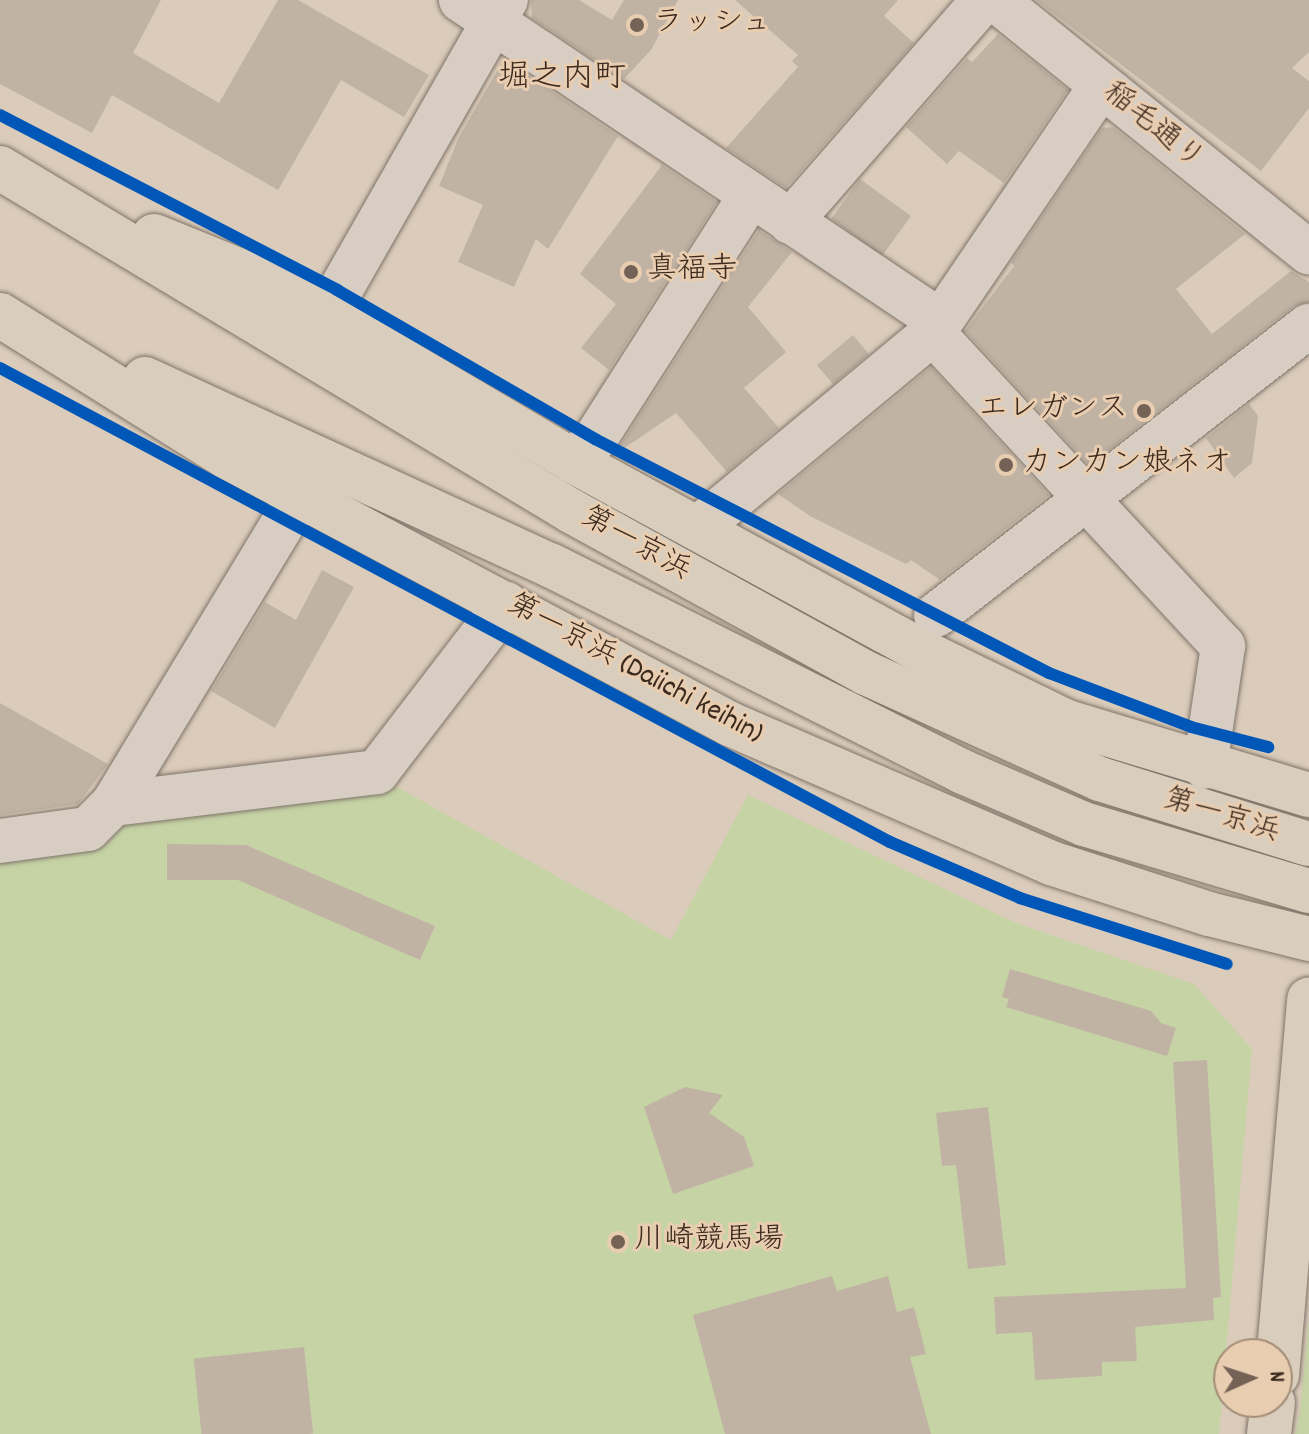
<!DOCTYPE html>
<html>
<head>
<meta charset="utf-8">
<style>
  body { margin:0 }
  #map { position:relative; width:1309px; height:1434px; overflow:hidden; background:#dbcbba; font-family:Dekko,"Klee One",sans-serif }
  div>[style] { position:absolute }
  .green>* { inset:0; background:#c6d3a5 }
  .building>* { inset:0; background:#c0b3a4; transform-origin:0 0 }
  .roads { filter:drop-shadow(0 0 2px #7e7469) drop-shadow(0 0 2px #7e7469) }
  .minor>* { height:44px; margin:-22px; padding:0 22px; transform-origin:22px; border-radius:22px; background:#d7cdc2 }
  .trunk>* { height:44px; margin:-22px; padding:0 22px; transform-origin:22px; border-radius:22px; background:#d9cebd }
  .cycleway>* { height:12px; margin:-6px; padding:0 6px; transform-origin:6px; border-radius:6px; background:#0057b8 }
  .dots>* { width:22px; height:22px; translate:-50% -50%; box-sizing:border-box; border:4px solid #e9cdb0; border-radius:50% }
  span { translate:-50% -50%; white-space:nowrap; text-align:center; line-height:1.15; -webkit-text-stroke:6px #e9cdb0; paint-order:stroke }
  .poi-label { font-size:30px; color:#3b2a1e }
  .left { translate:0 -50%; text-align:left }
  .right { translate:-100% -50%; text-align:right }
  .street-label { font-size:30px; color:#3b2a1e }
  .neighbourhood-label { font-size:32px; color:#3b2a1e }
  .north { position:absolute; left:1213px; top:1338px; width:80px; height:80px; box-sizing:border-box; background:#e9cdb0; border:2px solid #a38c76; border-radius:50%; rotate:87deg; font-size:22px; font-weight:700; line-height:32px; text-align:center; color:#3b2a1e }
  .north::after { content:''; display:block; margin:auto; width:28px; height:36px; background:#736255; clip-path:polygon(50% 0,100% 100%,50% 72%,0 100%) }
</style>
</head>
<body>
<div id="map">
  <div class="green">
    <i style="clip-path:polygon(388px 782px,671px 940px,748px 795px,1016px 923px,1194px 984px,1252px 1049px,1219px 1434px,0 1434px,0 858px,109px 843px,130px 812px)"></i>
    <i style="clip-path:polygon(1309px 1317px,1309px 1434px,1295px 1434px,1300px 1412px)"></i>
  </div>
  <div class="building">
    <i style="clip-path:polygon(0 0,161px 0,133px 53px,219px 103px,278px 0,298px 0,429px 75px,404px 117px,341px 80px,278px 190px,112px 95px,92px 133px,0 84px)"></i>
    <i style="clip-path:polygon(531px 0,579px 0,612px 20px,624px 0,678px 0,651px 50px,624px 79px,532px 18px)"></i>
    <i style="clip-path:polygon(735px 0,898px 0,884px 16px,914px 43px,786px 188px,726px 148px,798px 67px,792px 61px,798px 55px)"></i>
    <i style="clip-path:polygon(1036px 0,1309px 0,1309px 52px,1292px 68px,1309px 81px,1309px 108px,1261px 171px)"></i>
    <i style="clip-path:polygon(998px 34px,1068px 90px,1004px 183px,959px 151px,947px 164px,906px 127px,967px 58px,972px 62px)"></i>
    <i style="clip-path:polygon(504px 59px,618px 136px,548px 249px,536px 239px,514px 287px,458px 262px,483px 205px,439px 186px,459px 137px)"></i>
    <i style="clip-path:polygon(1113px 127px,1245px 234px,1176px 289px,1212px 334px,1291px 271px,1309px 282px,1309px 302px,1294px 306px,1089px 465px,965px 331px,1014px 266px,1011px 262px,1102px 128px)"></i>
    <i style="clip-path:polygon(662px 165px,717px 202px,609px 370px,581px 348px,616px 304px,580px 274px)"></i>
    <i style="left:860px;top:179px;width:63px;height:49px;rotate:36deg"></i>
    <i style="clip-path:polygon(759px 230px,792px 252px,748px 307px,786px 352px,744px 388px,779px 428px,727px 472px,676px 413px,614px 455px)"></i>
    <i style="left:853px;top:335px;width:25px;height:47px;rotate:50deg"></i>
    <i style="clip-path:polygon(931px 367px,1049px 495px,940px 580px,911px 560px,906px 564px,810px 516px,778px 494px)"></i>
    <i style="clip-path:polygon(1249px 404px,1258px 416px,1252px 463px,1234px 478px,1206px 438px)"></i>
    <i style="clip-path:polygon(322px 570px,354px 587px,275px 728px,211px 691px,265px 602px,296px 620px)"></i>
    <i style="clip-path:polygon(0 703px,108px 764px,78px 804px,0 815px)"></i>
    <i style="clip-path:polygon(167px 844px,246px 845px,435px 926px,420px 960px,238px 880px,167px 880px)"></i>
    <i style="clip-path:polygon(1010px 969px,1151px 1011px,1161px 1023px,1176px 1028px,1167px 1056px,1006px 1007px,1009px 999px,1002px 997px)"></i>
    <i style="clip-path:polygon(1207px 1060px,1221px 1297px,1213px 1298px,1214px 1320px,1135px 1327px,1137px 1361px,1102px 1362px,1102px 1376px,1035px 1380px,1032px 1332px,996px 1334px,994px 1297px,1186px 1288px,1173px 1062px)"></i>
    <i style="clip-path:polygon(685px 1087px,723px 1095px,709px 1113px,744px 1137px,754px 1166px,673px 1194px,644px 1107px)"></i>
    <i style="clip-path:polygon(988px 1107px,1006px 1265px,968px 1269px,956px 1165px,942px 1166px,936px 1113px)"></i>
    <i style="clip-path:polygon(832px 1276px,837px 1291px,888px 1276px,897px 1312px,914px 1307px,926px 1354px,910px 1357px,931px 1434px,725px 1434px,693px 1315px)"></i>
    <i style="left:304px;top:1347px;width:87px;height:111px;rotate:84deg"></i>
  </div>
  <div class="roads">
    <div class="minor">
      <i style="left:461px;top:0;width:577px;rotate:33.83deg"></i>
      <i style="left:996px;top:0;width:402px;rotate:38.9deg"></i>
      <i style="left:790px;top:222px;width:295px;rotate:-48.9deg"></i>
      <i style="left:325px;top:317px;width:365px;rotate:-60.3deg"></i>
      <i style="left:933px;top:333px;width:427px;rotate:47.2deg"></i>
      <i style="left:1223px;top:646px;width:122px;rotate:98.5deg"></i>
      <i style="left:573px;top:461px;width:31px;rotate:-45deg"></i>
      <i style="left:595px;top:439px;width:290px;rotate:-57.4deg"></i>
      <i style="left:699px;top:527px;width:304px;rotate:-39.7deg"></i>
      <i style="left:933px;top:333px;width:297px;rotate:-55.8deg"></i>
      <i style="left:936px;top:615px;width:472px;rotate:-37.8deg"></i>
      <i style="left:113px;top:804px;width:266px;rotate:-6.9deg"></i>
      <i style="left:377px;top:772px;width:212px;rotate:-52.5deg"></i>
      <i style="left:0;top:841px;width:89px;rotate:-7.8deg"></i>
      <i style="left:88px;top:829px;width:35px;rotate:-45deg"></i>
      <i style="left:113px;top:804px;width:359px;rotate:-58.8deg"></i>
    </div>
    <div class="trunk">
      <i style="left:0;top:168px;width:668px;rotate:30.98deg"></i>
      <i style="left:573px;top:512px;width:334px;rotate:28.8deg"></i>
      <i style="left:866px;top:673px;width:257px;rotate:24.4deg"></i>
      <i style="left:1100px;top:779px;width:219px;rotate:17.3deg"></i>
      <i style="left:154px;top:236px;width:128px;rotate:22deg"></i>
      <i style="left:273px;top:284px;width:348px;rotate:30.5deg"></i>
      <i style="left:573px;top:461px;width:408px;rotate:28.6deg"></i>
      <i style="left:931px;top:656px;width:151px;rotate:25.9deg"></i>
      <i style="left:1067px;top:722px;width:253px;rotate:16.8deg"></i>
      <i style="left:0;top:315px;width:268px;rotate:32deg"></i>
      <i style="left:227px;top:457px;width:569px;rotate:27.96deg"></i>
      <i style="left:730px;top:724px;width:350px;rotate:23.4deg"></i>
      <i style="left:1051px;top:863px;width:166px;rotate:17.9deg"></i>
      <i style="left:1209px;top:914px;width:103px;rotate:14deg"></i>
      <i style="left:145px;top:379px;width:446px;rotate:24.7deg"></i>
      <i style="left:550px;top:565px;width:462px;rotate:26.6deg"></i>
      <i style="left:963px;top:772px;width:132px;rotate:23.3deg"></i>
      <i style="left:1084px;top:824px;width:235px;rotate:16.6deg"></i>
      <i style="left:1277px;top:1375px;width:377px;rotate:-85.1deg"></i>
      <i style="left:1269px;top:1434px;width:32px;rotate:-83deg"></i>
    </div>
  </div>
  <div class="cycleway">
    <i style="left:0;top:115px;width:380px;rotate:27.4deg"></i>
    <i style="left:337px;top:290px;width:298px;rotate:30deg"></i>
    <i style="left:595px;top:439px;width:511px;rotate:27.27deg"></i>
    <i style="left:1049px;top:673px;width:152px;rotate:20.8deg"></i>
    <i style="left:1191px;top:727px;width:80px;rotate:14.6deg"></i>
    <i style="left:0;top:368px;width:1008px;rotate:28.04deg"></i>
    <i style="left:890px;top:842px;width:142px;rotate:23.3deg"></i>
    <i style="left:1020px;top:898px;width:217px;rotate:17.7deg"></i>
  </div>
  <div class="dots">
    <i style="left:637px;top:25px;background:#736255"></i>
    <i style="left:631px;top:272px;background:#736255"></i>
    <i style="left:1144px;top:411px;background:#736255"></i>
    <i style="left:1006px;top:465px;background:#736255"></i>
    <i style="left:618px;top:1242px;background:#736255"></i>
  </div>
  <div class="poi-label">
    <span class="left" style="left:653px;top:25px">ラッシュ</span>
    <span class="left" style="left:647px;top:272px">真福寺</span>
    <span class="right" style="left:1128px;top:411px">エレガンス</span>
    <span class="left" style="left:1022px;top:465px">カンカン娘ネオ</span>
    <span class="left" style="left:634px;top:1242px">川崎競馬場</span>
  </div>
  <div class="street-label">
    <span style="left:1152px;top:128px;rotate:39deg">稲毛通り</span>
    <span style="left:635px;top:546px;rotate:29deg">第一京浜</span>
    <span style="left:634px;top:671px;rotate:28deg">第一京浜 (Daiichi keihin)</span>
    <span style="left:1221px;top:818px;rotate:17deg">第一京浜</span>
  </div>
  <div class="neighbourhood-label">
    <span style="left:562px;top:79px">堀之内町</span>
  </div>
  <div class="north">N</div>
</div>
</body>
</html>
